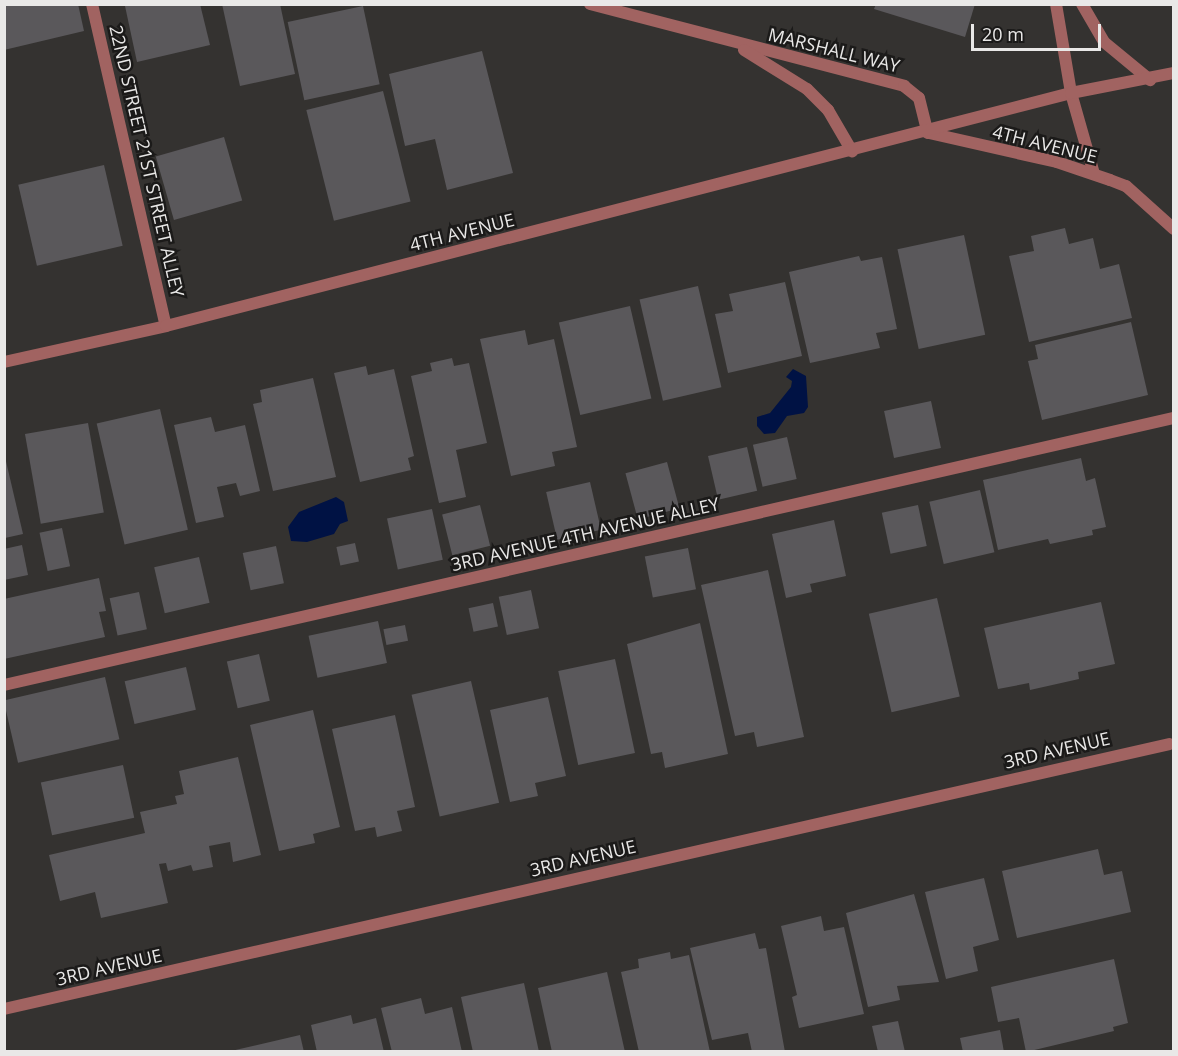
<!DOCTYPE html>
<html>
<head>
<meta charset="utf-8">
<style>
  body { margin:0 }
  #map { position:relative; width:1178px; height:1056px; overflow:hidden; background:#343230; font-family:"Open Sans",sans-serif }
  div>[style] { position:absolute }
  .water>* { inset:0; background:#001244 }
  .building>* { inset:0; background:#5a585b; transform-origin:0 0 }
  .lane>* { height:12px; margin:-6px; padding:0 6px; transform-origin:6px; border-radius:6px; background:#a16361 }
  .street>* { height:12px; margin:-6px; padding:0 6px; transform-origin:6px; border-radius:6px; background:#a16361 }
  span { translate:-50% -50%; white-space:nowrap; text-align:center; line-height:1.15; -webkit-text-stroke:5px #1b1a19; paint-order:stroke }
  .street-label { font-size:18px; color:#e9e8e7 }
  .frame { position:absolute; inset:0; border:6px solid #e9e8e7; pointer-events:none }
  .scale { position:absolute; left:971px; top:24px; width:130px; height:27px; box-sizing:border-box; border:3px solid #e9e8e7; border-top:0; padding-left:8px; font-size:18px; line-height:21px; white-space:nowrap; color:#e9e8e7; -webkit-text-stroke:4px #1b1a19; paint-order:stroke }
</style>
</head>
<body>
<div id="map">
  <div class="water">
    <i style="clip-path:polygon(793px 369px,806px 376px,808px 407px,804px 413px,787px 416px,775px 433px,764px 434px,757px 426px,757px 417px,770px 413px,791px 387px,792px 381px,786px 377px)"></i>
    <i style="clip-path:polygon(336px 497px,344px 502px,348px 521px,340px 524px,334px 534px,307px 542px,291px 541px,288px 527px,299px 512px)"></i>
  </div>
  <div class="building">
    <i style="clip-path:polygon(4px 4px,78px 4px,84px 31px,4px 50px)"></i>
    <i style="clip-path:polygon(200px 4px,210px 45px,137px 62px,125px 6px)"></i>
    <i style="clip-path:polygon(222px 4px,280px 4px,295px 74px,240px 86px)"></i>
    <i style="clip-path:polygon(876px 4px,975px 4px,965px 37px,874px 9px)"></i>
    <i style="left:363px;top:6px;width:80px;height:77px;rotate:78deg"></i>
    <i style="clip-path:polygon(482px 51px,513px 173px,447px 190px,435px 139px,405px 146px,389px 74px)"></i>
    <i style="left:383px;top:91px;width:114px;height:79px;rotate:76deg"></i>
    <i style="left:224px;top:137px;width:66px;height:71px;rotate:74deg"></i>
    <i style="left:104px;top:165px;width:83px;height:88px;rotate:77deg"></i>
    <i style="clip-path:polygon(1065px 228px,1069px 244px,1093px 238px,1100px 269px,1119px 264px,1132px 318px,1029px 342px,1009px 256px,1034px 251px,1031px 236px)"></i>
    <i style="left:964px;top:235px;width:102px;height:68px;rotate:78deg"></i>
    <i style="clip-path:polygon(859px 256px,861px 261px,882px 257px,897px 329px,876px 333px,880px 348px,810px 363px,789px 272px)"></i>
    <i style="clip-path:polygon(785px 282px,802px 356px,728px 373px,715px 314px,733px 311px,729px 294px)"></i>
    <i style="left:698px;top:286px;width:104px;height:60px;rotate:77deg"></i>
    <i style="left:630px;top:306px;width:95px;height:73px;rotate:77deg"></i>
    <i style="clip-path:polygon(1131px 322px,1148px 395px,1042px 420px,1028px 361px,1038px 359px,1035px 345px)"></i>
    <i style="clip-path:polygon(525px 330px,528px 345px,554px 339px,577px 447px,552px 452px,555px 466px,511px 476px,480px 339px)"></i>
    <i style="clip-path:polygon(452px 358px,454px 366px,469px 363px,487px 443px,456px 450px,466px 497px,439px 503px,411px 376px,432px 371px,430px 363px)"></i>
    <i style="clip-path:polygon(366px 366px,368px 375px,394px 369px,414px 456px,408px 458px,411px 470px,360px 482px,334px 373px)"></i>
    <i style="clip-path:polygon(313px 378px,336px 477px,273px 491px,253px 404px,262px 402px,260px 390px)"></i>
    <i style="left:931px;top:401px;width:48px;height:48px;rotate:78deg"></i>
    <i style="left:160px;top:409px;width:124px;height:65px;rotate:77deg"></i>
    <i style="clip-path:polygon(211px 417px,215px 432px,245px 425px,260px 491px,240px 496px,236px 483px,217px 487px,224px 517px,196px 523px,174px 425px)"></i>
    <i style="left:88px;top:423px;width:91px;height:64px;rotate:80deg"></i>
    <i style="left:787px;top:437px;width:43px;height:35px;rotate:77deg"></i>
    <i style="left:747px;top:447px;width:45px;height:40px;rotate:77deg"></i>
    <i style="clip-path:polygon(5px 457px,23px 534px,5px 538px)"></i>
    <i style="clip-path:polygon(1081px 458px,1086px 481px,1095px 478px,1106px 527px,1092px 530px,1093px 535px,1050px 544px,1048px 539px,998px 550px,983px 480px)"></i>
    <i style="left:667px;top:462px;width:48px;height:43px;rotate:75deg"></i>
    <i style="left:590px;top:482px;width:49px;height:45px;rotate:77deg"></i>
    <i style="left:980px;top:490px;width:64px;height:52px;rotate:77deg"></i>
    <i style="left:480px;top:505px;width:42px;height:39px;rotate:76deg"></i>
    <i style="left:918px;top:505px;width:42px;height:37px;rotate:78deg"></i>
    <i style="left:432px;top:509px;width:52px;height:46px;rotate:78deg"></i>
    <i style="clip-path:polygon(834px 520px,846px 576px,810px 584px,812px 592px,786px 598px,772px 534px)"></i>
    <i style="left:62px;top:528px;width:39px;height:23px;rotate:78deg"></i>
    <i style="left:355px;top:543px;width:19px;height:19px;rotate:78deg"></i>
    <i style="clip-path:polygon(22px 545px,28px 575px,4px 580px,4px 549px)"></i>
    <i style="left:276px;top:546px;width:38px;height:34px;rotate:78deg"></i>
    <i style="left:688px;top:548px;width:42px;height:44px;rotate:79deg"></i>
    <i style="left:199px;top:557px;width:47px;height:46px;rotate:77deg"></i>
    <i style="clip-path:polygon(768px 570px,804px 737px,757px 747px,754px 732px,735px 736px,701px 585px)"></i>
    <i style="clip-path:polygon(99px 578px,106px 611px,99px 612px,105px 637px,4px 659px,4px 599px)"></i>
    <i style="left:531px;top:590px;width:39px;height:33px;rotate:78deg"></i>
    <i style="left:139px;top:592px;width:38px;height:30px;rotate:78deg"></i>
    <i style="left:937px;top:598px;width:101px;height:70px;rotate:77deg"></i>
    <i style="clip-path:polygon(1101px 602px,1115px 664px,1078px 672px,1079px 679px,1030px 690px,1029px 683px,998px 689px,984px 628px)"></i>
    <i style="left:493px;top:603px;width:24px;height:25px;rotate:78deg"></i>
    <i style="left:378px;top:621px;width:43px;height:71px;rotate:78deg"></i>
    <i style="clip-path:polygon(700px 623px,728px 754px,665px 768px,662px 752px,651px 754px,627px 644px)"></i>
    <i style="left:405px;top:625px;width:16px;height:22px;rotate:79deg"></i>
    <i style="left:259px;top:654px;width:48px;height:33px;rotate:77deg"></i>
    <i style="left:615px;top:659px;width:96px;height:58px;rotate:78deg"></i>
    <i style="left:186px;top:667px;width:44px;height:63px;rotate:77deg"></i>
    <i style="left:105px;top:677px;width:64px;height:104px;rotate:77deg"></i>
    <i style="left:471px;top:681px;width:125px;height:61px;rotate:77deg"></i>
    <i style="clip-path:polygon(548px 697px,566px 776px,535px 783px,538px 796px,510px 802px,490px 710px)"></i>
    <i style="clip-path:polygon(313px 710px,340px 827px,313px 834px,315px 843px,279px 851px,250px 725px)"></i>
    <i style="clip-path:polygon(395px 715px,415px 807px,397px 811px,402px 831px,377px 837px,375px 827px,355px 831px,332px 729px)"></i>
    <i style="clip-path:polygon(238px 757px,261px 855px,233px 862px,230px 842px,209px 846px,213px 867px,193px 871px,191px 865px,168px 871px,166px 863px,159px 864px,168px 903px,101px 918px,95px 892px,60px 901px,49px 855px,145px 833px,140px 812px,177px 804px,175px 796px,184px 794px,179px 771px)"></i>
    <i style="left:123px;top:765px;width:54px;height:84px;rotate:78deg"></i>
    <i style="clip-path:polygon(1098px 849px,1104px 875px,1122px 871px,1131px 912px,1017px 938px,1002px 871px)"></i>
    <i style="clip-path:polygon(984px 878px,999px 940px,973px 947px,978px 971px,946px 979px,925px 892px)"></i>
    <i style="clip-path:polygon(914px 894px,939px 982px,897px 986px,900px 1000px,868px 1007px,846px 913px)"></i>
    <i style="clip-path:polygon(821px 916px,824px 931px,844px 927px,864px 1014px,799px 1028px,792px 997px,797px 995px,781px 926px)"></i>
    <i style="clip-path:polygon(755px 933px,759px 949px,766px 948px,785px 1052px,752px 1052px,748px 1033px,712px 1040px,690px 948px)"></i>
    <i style="clip-path:polygon(670px 952px,671px 959px,689px 955px,710px 1052px,639px 1052px,621px 972px,639px 968px,638px 959px)"></i>
    <i style="clip-path:polygon(1114px 959px,1128px 1023px,1113px 1027px,1114px 1031px,1026px 1052px,1019px 1018px,998px 1022px,991px 987px)"></i>
    <i style="clip-path:polygon(607px 972px,625px 1052px,552px 1052px,538px 988px)"></i>
    <i style="clip-path:polygon(524px 983px,539px 1052px,473px 1052px,461px 997px)"></i>
    <i style="clip-path:polygon(421px 998px,425px 1014px,452px 1007px,462px 1052px,392px 1052px,381px 1008px)"></i>
    <i style="clip-path:polygon(351px 1015px,353px 1024px,376px 1018px,384px 1052px,317px 1052px,311px 1025px)"></i>
    <i style="clip-path:polygon(898px 1021px,905px 1052px,878px 1052px,872px 1026px)"></i>
    <i style="clip-path:polygon(1000px 1030px,1004px 1052px,963px 1052px,960px 1038px)"></i>
    <i style="clip-path:polygon(300px 1035px,304px 1052px,231px 1052px,231px 1051px)"></i>
  </div>
  <div class="lane">
    <i style="left:92px;top:4px;width:330px;rotate:77.1deg"></i>
    <i style="left:4px;top:685px;width:1200px;rotate:-12.86deg"></i>
  </div>
  <div class="street">
    <i style="left:590px;top:4px;width:325px;rotate:14.6deg"></i>
    <i style="left:904px;top:86px;width:19px;rotate:39deg"></i>
    <i style="left:919px;top:98px;width:36px;rotate:76deg"></i>
    <i style="left:1056px;top:4px;width:90px;rotate:80.4deg"></i>
    <i style="left:1071px;top:93px;width:84px;rotate:74.1deg"></i>
    <i style="left:1082px;top:4px;width:44px;rotate:59.9deg"></i>
    <i style="left:1104px;top:42px;width:60px;rotate:39.6deg"></i>
    <i style="left:744px;top:50px;width:74px;rotate:31.8deg"></i>
    <i style="left:807px;top:89px;width:30px;rotate:45deg"></i>
    <i style="left:828px;top:110px;width:48px;rotate:59.7deg"></i>
    <i style="left:929px;top:133px;width:131px;rotate:12.8deg"></i>
    <i style="left:1057px;top:162px;width:56px;rotate:18.8deg"></i>
    <i style="left:1110px;top:180px;width:17px;rotate:21deg"></i>
    <i style="left:1126px;top:186px;width:64px;rotate:41.9deg"></i>
    <i style="left:4px;top:362px;width:166px;rotate:-12.5deg"></i>
    <i style="left:166px;top:326px;width:935px;rotate:-14.44deg"></i>
    <i style="left:1071px;top:93px;width:105px;rotate:-11deg"></i>
    <i style="left:4px;top:1009px;width:1195px;rotate:-12.81deg"></i>
  </div>
  <div class="street-label">
    <span style="left:834px;top:50px;rotate:14deg">MARSHALL WAY</span>
    <span style="left:1045px;top:144px;rotate:14deg">4TH AVENUE</span>
    <span style="left:147px;top:161px;rotate:77deg">22ND STREET 21ST STREET ALLEY</span>
    <span style="left:462px;top:232px;rotate:-14deg">4TH AVENUE</span>
    <span style="left:585px;top:534px;rotate:-13deg">3RD AVENUE 4TH AVENUE ALLEY</span>
    <span style="left:1057px;top:750px;rotate:-13deg">3RD AVENUE</span>
    <span style="left:583px;top:858px;rotate:-13deg">3RD AVENUE</span>
    <span style="left:109px;top:967px;rotate:-13deg">3RD AVENUE</span>
  </div>
  <div class="frame"></div>
  <div class="scale">20 m</div>
</div>
</body>
</html>
